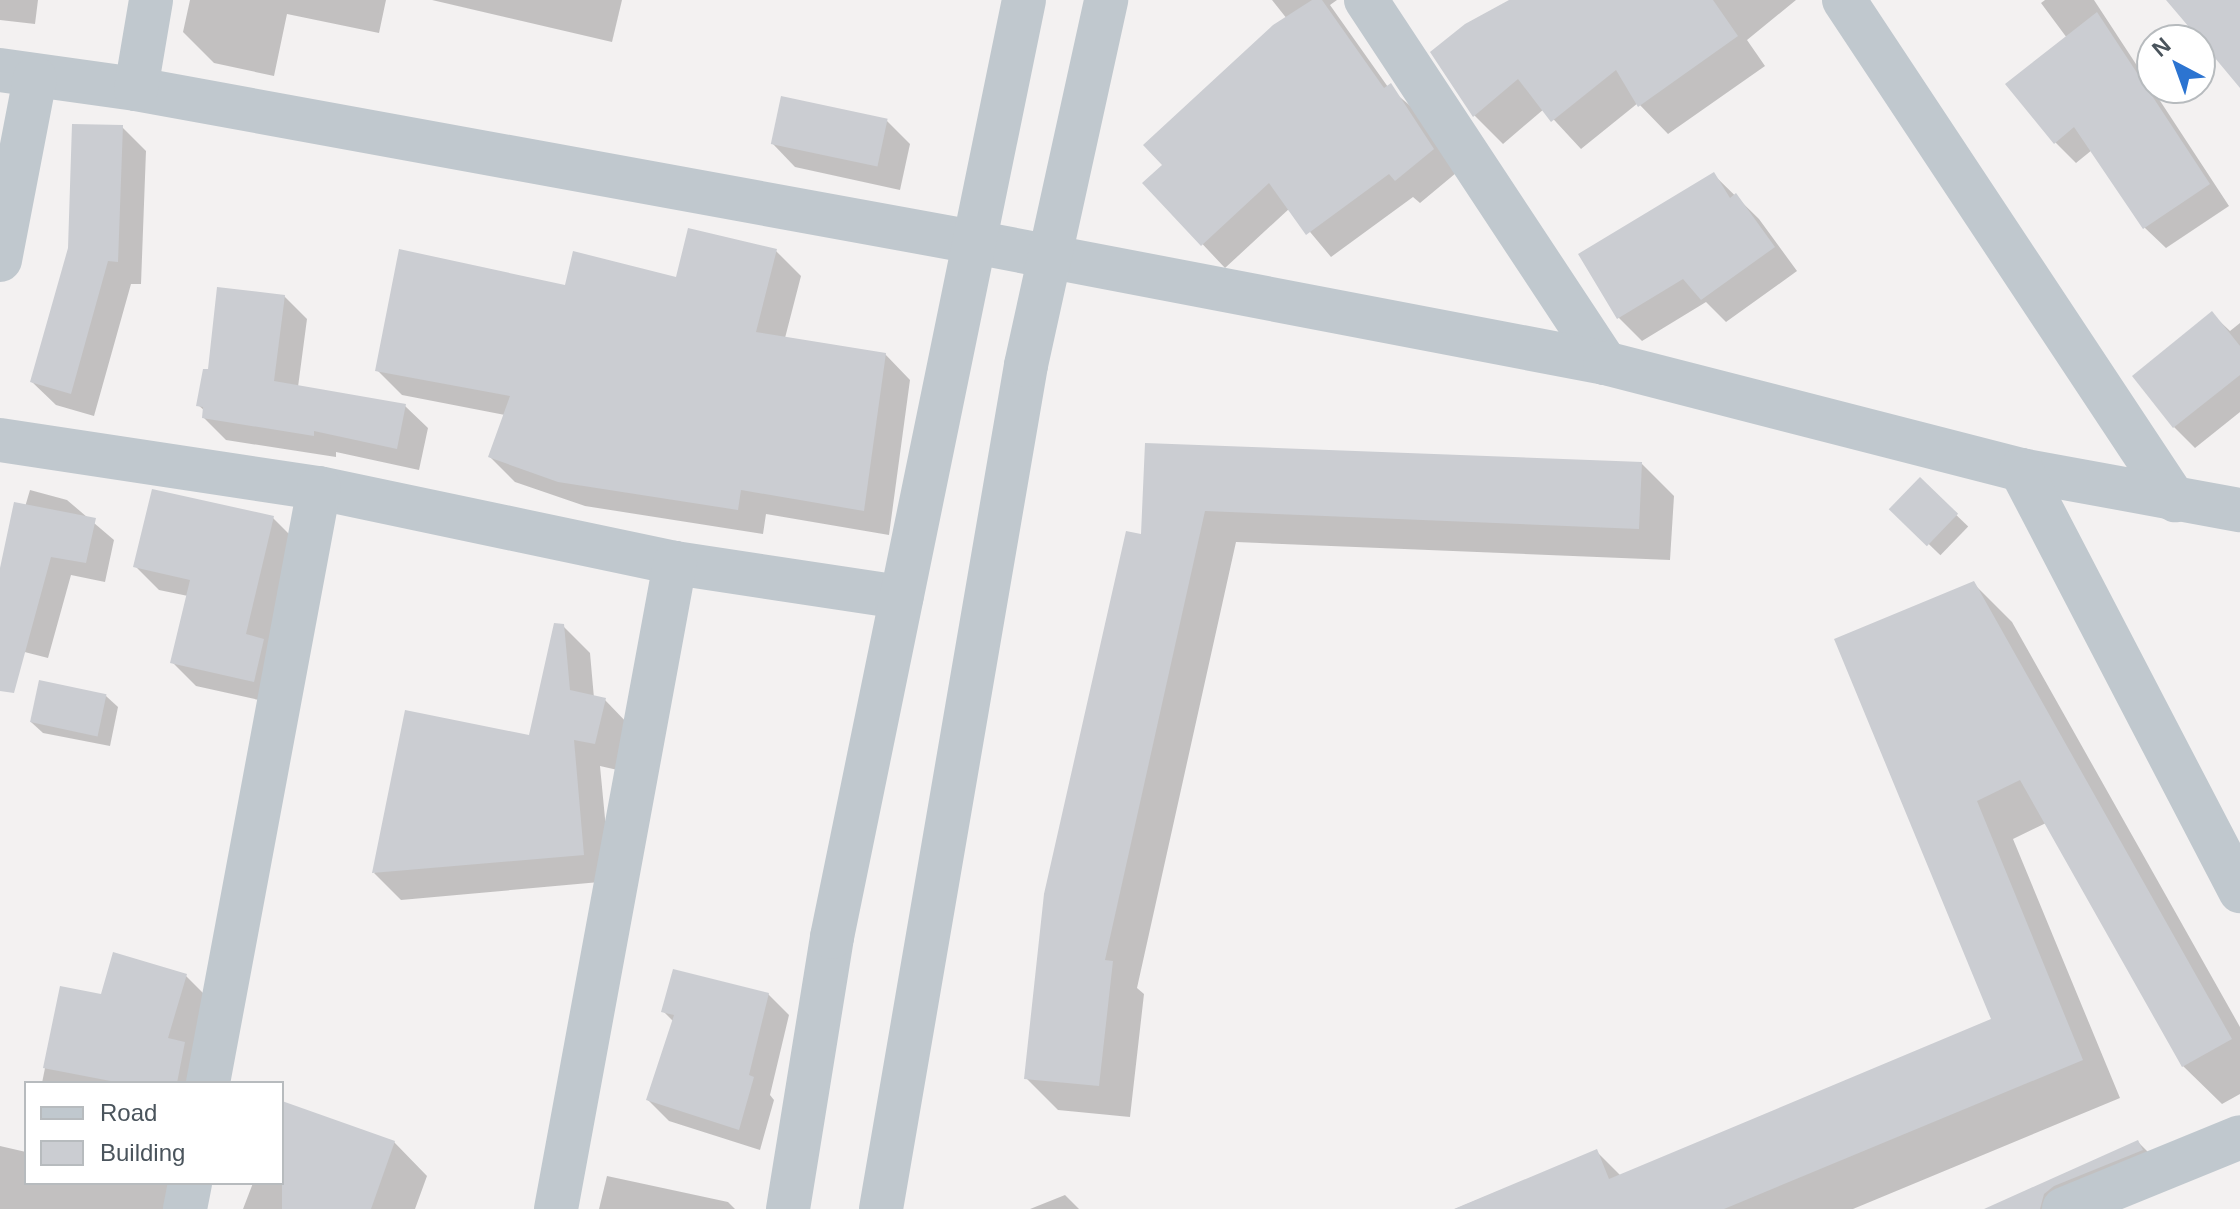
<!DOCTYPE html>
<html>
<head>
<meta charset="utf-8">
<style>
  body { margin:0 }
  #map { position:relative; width:2240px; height:1209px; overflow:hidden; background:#f3f1f1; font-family:Helvetica,sans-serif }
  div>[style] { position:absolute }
  .shadow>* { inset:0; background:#0003; transform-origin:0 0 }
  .building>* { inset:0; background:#cbcdd2; transform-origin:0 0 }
  .minor>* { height:44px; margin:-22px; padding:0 22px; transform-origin:22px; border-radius:22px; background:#c0c8ce }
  span { translate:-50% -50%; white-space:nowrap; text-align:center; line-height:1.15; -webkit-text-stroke:8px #fff; paint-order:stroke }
  .legend { position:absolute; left:24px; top:1081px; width:260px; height:104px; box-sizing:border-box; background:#fff; border:2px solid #b7bbbe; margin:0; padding:10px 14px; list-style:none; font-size:24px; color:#4a545c }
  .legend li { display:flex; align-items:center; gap:16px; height:40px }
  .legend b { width:40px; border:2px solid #b7bbbe }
  .north { position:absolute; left:2136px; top:24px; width:80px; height:80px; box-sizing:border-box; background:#fff; border:2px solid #b7bbbe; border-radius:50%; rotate:319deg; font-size:22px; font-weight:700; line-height:32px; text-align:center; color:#4a545c }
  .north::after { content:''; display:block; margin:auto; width:28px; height:36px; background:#2c74d1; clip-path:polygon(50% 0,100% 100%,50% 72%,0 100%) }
</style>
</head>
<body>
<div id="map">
  <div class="shadow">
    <i style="clip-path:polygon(0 0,38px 0,35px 24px,0 20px)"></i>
    <i style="clip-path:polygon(190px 0,386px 0,379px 33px,287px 14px,274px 76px,214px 63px,183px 32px)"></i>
    <i style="clip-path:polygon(432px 0,622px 0,612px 42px)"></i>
    <i style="clip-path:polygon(1272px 0,1337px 0,1330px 5px,1388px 87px,1414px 109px,1456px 173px,1420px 203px,1413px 197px,1331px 257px,1290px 208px,1225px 268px,1145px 183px,1303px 39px)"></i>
    <i style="clip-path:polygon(1513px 0,1796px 0,1747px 40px,1765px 66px,1668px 134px,1638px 103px,1581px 149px,1544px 109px,1503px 144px,1474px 115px)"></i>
    <i style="clip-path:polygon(2045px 0,2094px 0,2229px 206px,2166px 248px,2145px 228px,2092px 150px,2076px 163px,2055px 142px,2067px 38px,2041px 3px)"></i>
    <i style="clip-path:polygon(887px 121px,910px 144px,900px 190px,795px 167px,772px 143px)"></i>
    <i style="clip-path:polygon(122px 127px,146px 151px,141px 284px,131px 284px,94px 416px,56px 405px,32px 382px)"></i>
    <i style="clip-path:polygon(1714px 175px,1759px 219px,1797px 271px,1726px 322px,1706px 302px,1642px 341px,1618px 317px)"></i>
    <i style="clip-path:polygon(776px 251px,801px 276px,785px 338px,885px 354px,910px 380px,889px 535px,766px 514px,763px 534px,585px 506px,515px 482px,490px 457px,505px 415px,402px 395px,377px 370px,566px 288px,677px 280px)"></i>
    <i style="clip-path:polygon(284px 296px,307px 319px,298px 387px,405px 406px,428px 428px,419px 470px,336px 452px,336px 457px,226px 440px,204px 418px,205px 411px,198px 405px,209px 372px)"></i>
    <i style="clip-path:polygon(2212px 314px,2230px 331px,2240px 323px,2240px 412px,2195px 448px,2174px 427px)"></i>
    <i style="clip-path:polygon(1147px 445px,1642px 464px,1674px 496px,1670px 560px,1236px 542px,1137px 988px,1144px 994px,1130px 1117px,1058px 1110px,1026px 1078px,1143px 536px)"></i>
    <i style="left:1920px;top:480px;width:67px;height:40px;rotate:44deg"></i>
    <i style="clip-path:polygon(30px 490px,67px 500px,114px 540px,105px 582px,71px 575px,48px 658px,9px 648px,0 639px,0 592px)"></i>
    <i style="clip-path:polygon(273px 518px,296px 541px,277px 704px,196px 686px,172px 662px,188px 596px,159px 590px,135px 566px)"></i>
    <i style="clip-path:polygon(1973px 583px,2012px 622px,2240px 1027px,2240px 1094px,2222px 1104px,2183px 1066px,2046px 823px,2013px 839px,2120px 1098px,1853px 1209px,1653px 1209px,1993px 1021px,1837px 640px)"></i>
    <i style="clip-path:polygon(563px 626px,590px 653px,594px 698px,605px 700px,632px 728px,622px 771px,600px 766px,611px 881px,401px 900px,374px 873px,530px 738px)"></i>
    <i style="clip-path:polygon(106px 696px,118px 707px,110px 746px,43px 733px,31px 722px)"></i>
    <i style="clip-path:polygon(186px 976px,213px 1003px,210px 1083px,42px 1083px,61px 988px,102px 996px)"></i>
    <i style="clip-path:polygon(768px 994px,789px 1015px,770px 1095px,774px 1100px,760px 1150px,669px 1121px,648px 1100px,674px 1022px,663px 1011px)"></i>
    <i style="clip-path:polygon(282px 1103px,394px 1142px,427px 1176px,415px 1209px,243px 1209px,253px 1183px,282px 1183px)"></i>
    <i style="clip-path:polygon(2138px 1142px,2171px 1175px,2111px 1209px,1989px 1209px)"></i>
    <i style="clip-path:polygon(0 1146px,26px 1152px,26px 1183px,192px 1183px,188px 1209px,0 1209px)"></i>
    <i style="clip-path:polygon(1596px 1151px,1637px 1192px,1644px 1209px,1455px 1209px)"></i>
    <i style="clip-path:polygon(607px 1176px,728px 1202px,735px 1209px,599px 1209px)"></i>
    <i style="clip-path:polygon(1065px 1195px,1079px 1209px,1030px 1209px)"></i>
  </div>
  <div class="building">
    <i style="clip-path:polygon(1312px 0,1322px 0,1384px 88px,1391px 83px,1434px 149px,1395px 181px,1389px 174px,1306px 235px,1269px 183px,1201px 246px,1142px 183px,1162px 165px,1143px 145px,1273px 25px)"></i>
    <i style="clip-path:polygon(1509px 0,1713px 0,1738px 36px,1638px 107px,1616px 70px,1551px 122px,1518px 79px,1473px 117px,1430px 52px,1465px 24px)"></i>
    <i style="clip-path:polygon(2166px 0,2240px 0,2240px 88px,2200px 40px)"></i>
    <i style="clip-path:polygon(2097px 12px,2210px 184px,2143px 229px,2074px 127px,2054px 144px,2005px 84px)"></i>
    <i style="left:781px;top:96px;width:109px;height:49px;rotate:12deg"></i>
    <i style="clip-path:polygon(72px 124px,123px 125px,118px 262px,108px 261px,71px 394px,30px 382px,68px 248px)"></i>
    <i style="clip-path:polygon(1714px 172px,1730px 198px,1736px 193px,1775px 247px,1701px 300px,1683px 279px,1617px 319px,1578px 254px)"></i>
    <i style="clip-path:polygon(688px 228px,777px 249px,756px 332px,886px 353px,864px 511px,741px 490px,738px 510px,558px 482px,488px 457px,510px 396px,375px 371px,399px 249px,565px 285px,573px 251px,676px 277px)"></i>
    <i style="clip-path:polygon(217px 287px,285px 295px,274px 381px,406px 404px,397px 449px,314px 431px,314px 436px,202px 418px,203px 407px,196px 406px,203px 369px,208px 369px)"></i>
    <i style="clip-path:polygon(2212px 311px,2240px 346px,2240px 375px,2173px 428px,2132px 376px)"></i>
    <i style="clip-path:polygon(1145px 443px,1642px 462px,1639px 529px,1205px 511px,1105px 960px,1113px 961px,1099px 1086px,1024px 1079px,1044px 894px,1126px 531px,1141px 534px)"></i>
    <i style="left:1920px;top:477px;width:53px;height:45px;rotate:44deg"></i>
    <i style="clip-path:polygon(152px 489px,274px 516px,246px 634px,264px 639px,254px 682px,170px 663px,190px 580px,133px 567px)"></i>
    <i style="clip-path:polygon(14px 502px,96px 518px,86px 563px,51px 557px,14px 693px,0 691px,0 568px)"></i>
    <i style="clip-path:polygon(1974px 581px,2232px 1039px,2182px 1067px,2020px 780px,1977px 801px,2083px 1060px,1724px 1209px,1454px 1209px,1597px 1149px,1609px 1179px,1991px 1019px,1834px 639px)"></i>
    <i style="clip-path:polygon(554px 623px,564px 624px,570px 690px,606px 698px,595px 744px,574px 740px,584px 855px,372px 873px,405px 710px,529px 735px)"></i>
    <i style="left:39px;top:680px;width:69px;height:43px;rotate:12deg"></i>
    <i style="clip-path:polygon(113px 952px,187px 974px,168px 1038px,185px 1042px,177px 1083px,121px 1083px,43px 1068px,60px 986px,101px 994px)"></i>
    <i style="clip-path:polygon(673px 969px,769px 993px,749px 1075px,754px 1077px,739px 1130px,646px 1100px,674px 1015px,661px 1012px)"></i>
    <i style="clip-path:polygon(282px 1101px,395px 1141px,371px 1209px,282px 1209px)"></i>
    <i style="clip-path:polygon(2138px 1140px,2143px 1150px,2054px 1186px,2044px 1194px,2040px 1209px,1984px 1209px)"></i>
  </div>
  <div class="minor">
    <i style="left:1366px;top:0;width:435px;rotate:56.6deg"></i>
    <i style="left:1844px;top:0;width:600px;rotate:56.5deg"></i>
    <i style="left:0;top:70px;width:137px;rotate:8deg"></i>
    <i style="left:136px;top:89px;width:852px;rotate:10.35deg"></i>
    <i style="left:974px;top:242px;width:642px;rotate:10.86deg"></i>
    <i style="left:1605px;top:363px;width:430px;rotate:14.4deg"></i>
    <i style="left:2021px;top:470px;width:223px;rotate:10.4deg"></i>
    <i style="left:136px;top:89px;width:90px;rotate:-80.4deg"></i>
    <i style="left:0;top:260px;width:185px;rotate:-79.1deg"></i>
    <i style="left:0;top:440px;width:323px;rotate:8.6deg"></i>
    <i style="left:319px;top:488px;width:364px;rotate:11.9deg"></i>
    <i style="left:675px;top:563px;width:229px;rotate:8.6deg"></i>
    <i style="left:2021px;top:470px;width:475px;rotate:62.5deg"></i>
    <i style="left:208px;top:1083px;width:605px;rotate:-79.43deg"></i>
    <i style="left:185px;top:1209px;width:26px;rotate:-79deg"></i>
    <i style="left:556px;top:1209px;width:657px;rotate:-79.56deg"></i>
    <i style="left:788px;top:1209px;width:276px;rotate:-80.8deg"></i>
    <i style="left:832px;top:937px;width:956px;rotate:-78.42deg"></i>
    <i style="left:881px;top:1209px;width:856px;rotate:-80.25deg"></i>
    <i style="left:1026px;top:365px;width:374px;rotate:-77.6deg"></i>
    <i style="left:2064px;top:1209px;width:190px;rotate:-22.2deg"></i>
  </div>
  <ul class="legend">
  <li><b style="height:10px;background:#c0c8ce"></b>Road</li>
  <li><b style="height:22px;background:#cbcdd2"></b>Building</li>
  </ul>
  <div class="north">N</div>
</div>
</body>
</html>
